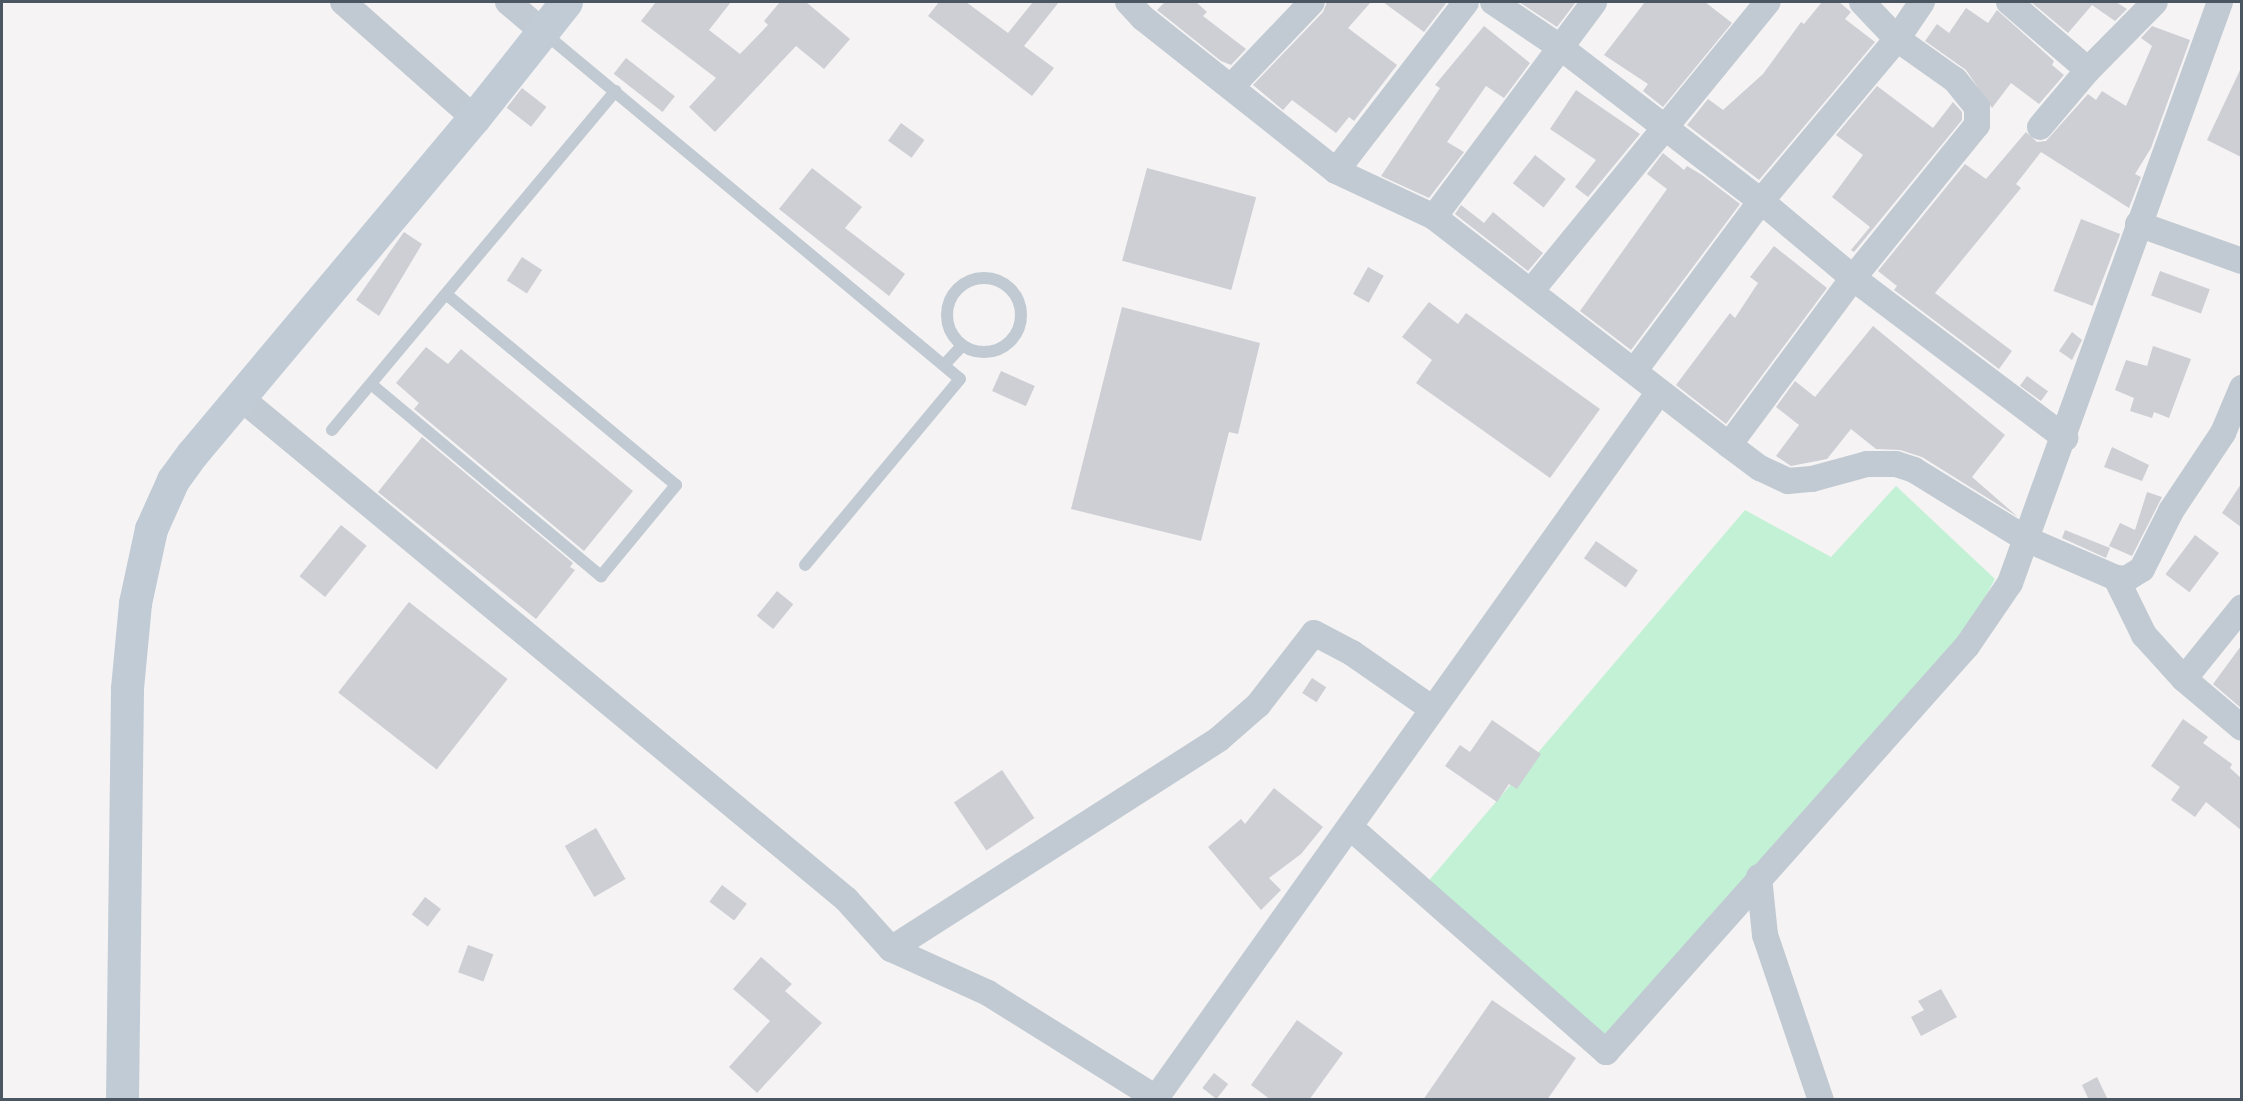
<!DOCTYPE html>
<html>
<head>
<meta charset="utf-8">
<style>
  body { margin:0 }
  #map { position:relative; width:2243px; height:1101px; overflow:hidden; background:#f5f3f3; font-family:Lato,sans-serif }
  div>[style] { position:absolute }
  .green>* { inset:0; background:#c3f1d5 }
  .building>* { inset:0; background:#cdcfd5; transform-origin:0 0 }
  .lane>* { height:12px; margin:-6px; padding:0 6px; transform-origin:6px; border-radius:6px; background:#c1cad2 }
  .lane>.ring { margin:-6px; padding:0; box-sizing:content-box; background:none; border:12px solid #c1cad2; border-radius:50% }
  .street>* { height:26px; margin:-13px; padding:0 13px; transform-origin:13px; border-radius:13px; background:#c1cad2 }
  .secondary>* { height:33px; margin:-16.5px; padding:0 16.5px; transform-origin:16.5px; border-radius:16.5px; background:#c1cbd6 }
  span { translate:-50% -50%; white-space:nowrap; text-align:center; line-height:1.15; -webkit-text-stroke:4.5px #fff; paint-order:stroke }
  .frame { position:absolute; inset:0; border:3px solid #4a5661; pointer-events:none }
</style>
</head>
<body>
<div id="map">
  <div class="green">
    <i style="clip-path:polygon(1896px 486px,1995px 579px,1963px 637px,1611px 1039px,1425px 885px,1745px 510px,1831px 557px)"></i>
  </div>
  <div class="building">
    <i style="clip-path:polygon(656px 2px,731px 2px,709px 30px,740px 54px,768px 25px,764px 21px,780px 2px,806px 2px,850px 39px,824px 69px,796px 46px,715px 132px,689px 107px,716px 78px,641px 21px)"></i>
    <i style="clip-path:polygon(939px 2px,966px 2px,1008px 33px,1033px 2px,1059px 2px,1024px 46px,1054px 68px,1032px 96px,928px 16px)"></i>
    <i style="clip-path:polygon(1165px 2px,1196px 2px,1207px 12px,1203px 16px,1246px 49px,1231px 65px,1221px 61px,1157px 10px)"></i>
    <i style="clip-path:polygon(1327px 2px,1371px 2px,1348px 28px,1397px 65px,1354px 121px,1349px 117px,1336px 133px,1292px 100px,1283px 110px,1253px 85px,1323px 12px)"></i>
    <i style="clip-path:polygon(1383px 2px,1447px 2px,1424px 32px)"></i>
    <i style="clip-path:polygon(1519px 2px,1576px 2px,1557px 27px)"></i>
    <i style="clip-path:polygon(1645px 2px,1705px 2px,1732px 23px,1663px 107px,1643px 91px,1648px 84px,1604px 55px)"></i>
    <i style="clip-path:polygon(1822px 2px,1839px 2px,1851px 12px,1845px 19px,1875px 42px,1759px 180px,1687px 125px,1708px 99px,1723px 110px,1763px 74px,1801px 22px,1804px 24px)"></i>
    <i style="clip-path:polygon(2031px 2px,2116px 2px,2127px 9px,2115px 21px,2092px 5px,2068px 33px)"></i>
    <i style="clip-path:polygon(1966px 8px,1988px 23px,1997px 10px,2054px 61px,2052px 65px,2064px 75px,2039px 104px,2011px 83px,1992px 108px,1966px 70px,1925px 41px,1937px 24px,1949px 33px)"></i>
    <i style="clip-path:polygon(1484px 26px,1530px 63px,1504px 98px,1486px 86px,1447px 142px,1464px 152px,1429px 198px,1381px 176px,1440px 88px,1435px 85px)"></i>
    <i style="clip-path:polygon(2152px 26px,2190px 40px,2151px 148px,2135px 174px,2141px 177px,2129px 208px,2041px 152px,2016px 184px,2021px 188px,1935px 293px,2012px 351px,1999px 369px,1894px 290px,1897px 286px,1878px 271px,1965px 164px,1986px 179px,2026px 132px,2037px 142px,2046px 141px,2088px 94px,2096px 100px,2102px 91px,2126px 106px,2152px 46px,2141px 38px)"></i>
    <i style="left:626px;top:58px;width:62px;height:20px;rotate:38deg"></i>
    <i style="clip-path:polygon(2241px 68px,2241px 157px,2207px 140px)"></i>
    <i style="clip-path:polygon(1877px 86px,1933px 128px,1953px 102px,1962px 112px,1962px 120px,1854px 252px,1851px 250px,1870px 227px,1832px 197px,1863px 155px,1836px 135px)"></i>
    <i style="left:522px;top:88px;width:31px;height:25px;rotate:38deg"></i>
    <i style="clip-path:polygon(1576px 90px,1640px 134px,1588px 197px,1575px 187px,1596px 160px,1550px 129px)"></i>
    <i style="left:901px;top:123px;width:29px;height:22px;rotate:36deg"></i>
    <i style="clip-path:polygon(1663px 153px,1684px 170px,1687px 166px,1702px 175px,1740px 204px,1631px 350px,1580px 311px,1667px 189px,1647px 174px)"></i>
    <i style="left:1535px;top:155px;width:39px;height:36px;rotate:38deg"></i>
    <i style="clip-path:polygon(812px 168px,862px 207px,845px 228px,905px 274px,889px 296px,779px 209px)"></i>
    <i style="left:1147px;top:168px;width:113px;height:96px;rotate:15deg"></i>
    <i style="clip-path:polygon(1461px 205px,1484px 223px,1493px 212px,1543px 253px,1528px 271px,1455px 214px)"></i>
    <i style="left:2081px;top:219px;width:42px;height:77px;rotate:21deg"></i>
    <i style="clip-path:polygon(404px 232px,422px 244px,379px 316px,356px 300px)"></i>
    <i style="clip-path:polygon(1774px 246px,1827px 288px,1726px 424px,1676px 385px,1730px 313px,1735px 318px,1758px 283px,1750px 277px)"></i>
    <i style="left:522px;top:257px;width:24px;height:28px;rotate:33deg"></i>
    <i style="left:1368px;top:267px;width:18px;height:31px;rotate:29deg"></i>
    <i style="left:2160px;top:271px;width:53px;height:26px;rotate:20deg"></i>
    <i style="clip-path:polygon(1429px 302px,1458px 324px,1466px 313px,1600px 409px,1550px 478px,1416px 383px,1432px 360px,1402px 337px)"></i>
    <i style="clip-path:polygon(1122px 307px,1260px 343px,1238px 434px,1229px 432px,1201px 541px,1071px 509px)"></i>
    <i style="clip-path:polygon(1873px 326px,2005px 435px,1972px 477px,2018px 517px,1922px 457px,1900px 450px,1876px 449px,1851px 429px,1827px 459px,1791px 466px,1776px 456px,1799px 425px,1776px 407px,1795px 381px,1815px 397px)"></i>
    <i style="clip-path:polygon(2072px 332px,2082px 340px,2072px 360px,2059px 351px)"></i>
    <i style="clip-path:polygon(2153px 346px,2191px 359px,2169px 418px,2154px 412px,2152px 418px,2130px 411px,2134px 398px,2115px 390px,2126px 360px,2147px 366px)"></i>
    <i style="clip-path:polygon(426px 347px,448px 364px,461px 349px,633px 491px,584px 551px,414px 409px,419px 403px,396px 383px)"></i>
    <i style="left:1001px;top:371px;width:37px;height:22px;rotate:24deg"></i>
    <i style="left:2027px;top:376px;width:26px;height:12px;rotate:36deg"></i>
    <i style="clip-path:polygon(422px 437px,573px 563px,570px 567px,575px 570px,536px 619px,378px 492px)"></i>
    <i style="clip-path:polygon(2112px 447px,2149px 465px,2142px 481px,2104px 467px)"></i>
    <i style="clip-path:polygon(2241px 484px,2241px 527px,2222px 513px)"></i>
    <i style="clip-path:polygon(2147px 492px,2162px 497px,2132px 556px,2109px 546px,2120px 523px,2135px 530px)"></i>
    <i style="left:341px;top:525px;width:33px;height:66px;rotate:39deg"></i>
    <i style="clip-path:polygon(2065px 530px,2110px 548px,2106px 558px,2062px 538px)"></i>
    <i style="left:2195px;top:535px;width:30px;height:49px;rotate:37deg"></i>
    <i style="left:1596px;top:541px;width:51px;height:21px;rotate:35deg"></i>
    <i style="left:777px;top:591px;width:21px;height:32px;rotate:39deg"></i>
    <i style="left:409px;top:602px;width:125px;height:115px;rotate:38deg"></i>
    <i style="clip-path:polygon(2241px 646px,2241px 708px,2213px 684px)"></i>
    <i style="left:1312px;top:678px;width:17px;height:18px;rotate:33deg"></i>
    <i style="clip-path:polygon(2183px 719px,2208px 737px,2203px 743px,2232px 764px,2230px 768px,2241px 778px,2241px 830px,2206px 802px,2195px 817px,2171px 800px,2180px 787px,2151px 766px)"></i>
    <i style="clip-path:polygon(1492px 720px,1541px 754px,1517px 789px,1509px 784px,1497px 802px,1445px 766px,1460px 745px,1470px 752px)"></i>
    <i style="left:1002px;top:770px;width:58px;height:58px;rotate:56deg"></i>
    <i style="clip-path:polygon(1274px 788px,1323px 827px,1301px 854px,1269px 878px,1281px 890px,1261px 910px,1208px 847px,1241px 819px,1245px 824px)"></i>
    <i style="left:596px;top:828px;width:59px;height:36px;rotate:60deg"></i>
    <i style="left:722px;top:885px;width:31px;height:21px;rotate:37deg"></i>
    <i style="left:425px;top:897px;width:20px;height:22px;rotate:37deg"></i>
    <i style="left:468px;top:945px;width:27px;height:29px;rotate:20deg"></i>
    <i style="clip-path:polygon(761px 957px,792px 984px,785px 991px,822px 1023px,757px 1093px,729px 1067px,770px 1021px,733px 989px)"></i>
    <i style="clip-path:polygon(1941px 989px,1957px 1017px,1921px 1036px,1911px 1017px,1924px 1010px,1918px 1001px)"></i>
    <i style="clip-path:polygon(1492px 1000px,1576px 1058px,1547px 1100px,1423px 1100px)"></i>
    <i style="clip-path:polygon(1297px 1020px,1343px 1053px,1309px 1100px,1271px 1100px,1251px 1085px)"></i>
    <i style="left:1214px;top:1073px;width:18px;height:19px;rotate:38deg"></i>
    <i style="clip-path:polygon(2097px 1077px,2108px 1100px,2089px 1100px,2082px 1085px)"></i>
  </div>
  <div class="lane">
    <i style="left:543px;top:32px;width:542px;rotate:39.77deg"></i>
    <i style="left:960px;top:379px;width:242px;rotate:129.8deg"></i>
    <i class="ring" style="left:947px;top:278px;width:62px;height:62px"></i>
    <i style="left:944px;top:365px;width:26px;rotate:-47deg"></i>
    <i style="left:371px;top:384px;width:300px;rotate:39.9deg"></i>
    <i style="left:601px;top:576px;width:118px;rotate:-50.5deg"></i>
    <i style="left:676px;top:485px;width:299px;rotate:-140.3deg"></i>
    <i style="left:332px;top:430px;width:442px;rotate:-50.1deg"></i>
  </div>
  <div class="street">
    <i style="left:343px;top:2px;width:175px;rotate:41.5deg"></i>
    <i style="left:508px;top:2px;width:45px;rotate:40.5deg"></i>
    <i style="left:1128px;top:2px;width:22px;rotate:47deg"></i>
    <i style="left:1143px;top:18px;width:246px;rotate:38.4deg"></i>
    <i style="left:1336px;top:171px;width:108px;rotate:25.1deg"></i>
    <i style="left:1434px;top:217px;width:373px;rotate:37.7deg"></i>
    <i style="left:1729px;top:445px;width:39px;rotate:37deg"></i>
    <i style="left:1760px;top:468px;width:31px;rotate:25deg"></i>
    <i style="left:1788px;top:481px;width:24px;rotate:-5deg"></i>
    <i style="left:1812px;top:479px;width:57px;rotate:-15.3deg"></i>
    <i style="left:1867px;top:464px;width:29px"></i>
    <i style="left:1896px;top:464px;width:19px;rotate:18deg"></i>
    <i style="left:1914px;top:470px;width:132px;rotate:31.6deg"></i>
    <i style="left:2026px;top:539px;width:98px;rotate:23.4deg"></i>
    <i style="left:2116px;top:578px;width:10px;rotate:6deg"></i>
    <i style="left:2126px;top:579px;width:19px;rotate:-32deg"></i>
    <i style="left:2142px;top:569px;width:65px;rotate:-63.4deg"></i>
    <i style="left:2171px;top:511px;width:94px;rotate:-56.3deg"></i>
    <i style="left:2223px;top:433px;width:49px;rotate:-67.1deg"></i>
    <i style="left:1493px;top:2px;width:81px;rotate:33.9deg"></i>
    <i style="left:1560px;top:47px;width:253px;rotate:37.5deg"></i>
    <i style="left:1761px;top:201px;width:120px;rotate:39.9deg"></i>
    <i style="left:1853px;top:278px;width:266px;rotate:37deg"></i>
    <i style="left:2009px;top:2px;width:104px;rotate:40.7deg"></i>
    <i style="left:1231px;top:87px;width:117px;rotate:-46.4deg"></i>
    <i style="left:2040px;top:127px;width:75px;rotate:-49.9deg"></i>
    <i style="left:2088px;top:70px;width:95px;rotate:-45.4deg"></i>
    <i style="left:1336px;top:171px;width:213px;rotate:-52.4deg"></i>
    <i style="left:1434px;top:217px;width:268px;rotate:-53.3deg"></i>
    <i style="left:2138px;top:224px;width:110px;rotate:19.6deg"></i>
    <i style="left:1532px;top:290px;width:372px;rotate:-50.7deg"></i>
    <i style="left:1635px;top:370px;width:211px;rotate:-53.3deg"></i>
    <i style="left:1761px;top:201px;width:212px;rotate:-50deg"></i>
    <i style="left:1897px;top:39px;width:45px;rotate:-56deg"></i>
    <i style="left:242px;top:399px;width:784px;rotate:39.62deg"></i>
    <i style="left:846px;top:899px;width:67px;rotate:48deg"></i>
    <i style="left:891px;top:949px;width:107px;rotate:24.4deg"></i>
    <i style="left:988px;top:993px;width:202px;rotate:32deg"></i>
    <i style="left:1729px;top:445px;width:208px;rotate:-53.4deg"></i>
    <i style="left:1853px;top:278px;width:197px;rotate:-51deg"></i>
    <i style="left:1977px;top:125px;width:18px;rotate:-90deg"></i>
    <i style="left:1977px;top:107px;width:35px;rotate:-129deg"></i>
    <i style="left:1955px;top:80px;width:71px;rotate:-144.7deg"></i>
    <i style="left:1897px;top:39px;width:51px;rotate:-133.4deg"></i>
    <i style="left:2116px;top:578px;width:64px;rotate:63.8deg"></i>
    <i style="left:2144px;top:635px;width:59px;rotate:47.7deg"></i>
    <i style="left:2184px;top:679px;width:76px;rotate:40.2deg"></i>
    <i style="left:2184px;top:679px;width:92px;rotate:-51.1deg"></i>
    <i style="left:1350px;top:827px;width:341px;rotate:41.3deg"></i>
    <i style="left:1606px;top:1052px;width:543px;rotate:-48.36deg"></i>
    <i style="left:1967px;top:646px;width:76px;rotate:-55.7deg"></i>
    <i style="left:2010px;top:583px;width:618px;rotate:-70.13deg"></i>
    <i style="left:1759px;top:877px;width:58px;rotate:84.1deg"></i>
    <i style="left:1765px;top:935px;width:174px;rotate:71.3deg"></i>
    <i style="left:891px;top:949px;width:389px;rotate:-32.6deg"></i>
    <i style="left:1219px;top:739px;width:52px;rotate:-41.1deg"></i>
    <i style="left:1258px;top:705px;width:91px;rotate:-52.1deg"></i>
    <i style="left:1314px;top:633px;width:43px;rotate:27.8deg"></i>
    <i style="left:1352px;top:653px;width:96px;rotate:34.8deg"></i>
    <i style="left:1156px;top:1098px;width:867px;rotate:-54.53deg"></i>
  </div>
  <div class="secondary">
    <i style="left:122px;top:1100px;width:412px;rotate:-89.3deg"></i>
    <i style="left:127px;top:688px;width:85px;rotate:-84.6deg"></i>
    <i style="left:135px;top:603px;width:76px;rotate:-77.8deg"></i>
    <i style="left:151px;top:529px;width:54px;rotate:-65.8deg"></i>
    <i style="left:173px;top:480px;width:32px;rotate:-54deg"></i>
    <i style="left:192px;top:454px;width:439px;rotate:-50deg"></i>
    <i style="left:474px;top:118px;width:148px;rotate:-51.6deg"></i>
  </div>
  <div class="frame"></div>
</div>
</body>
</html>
